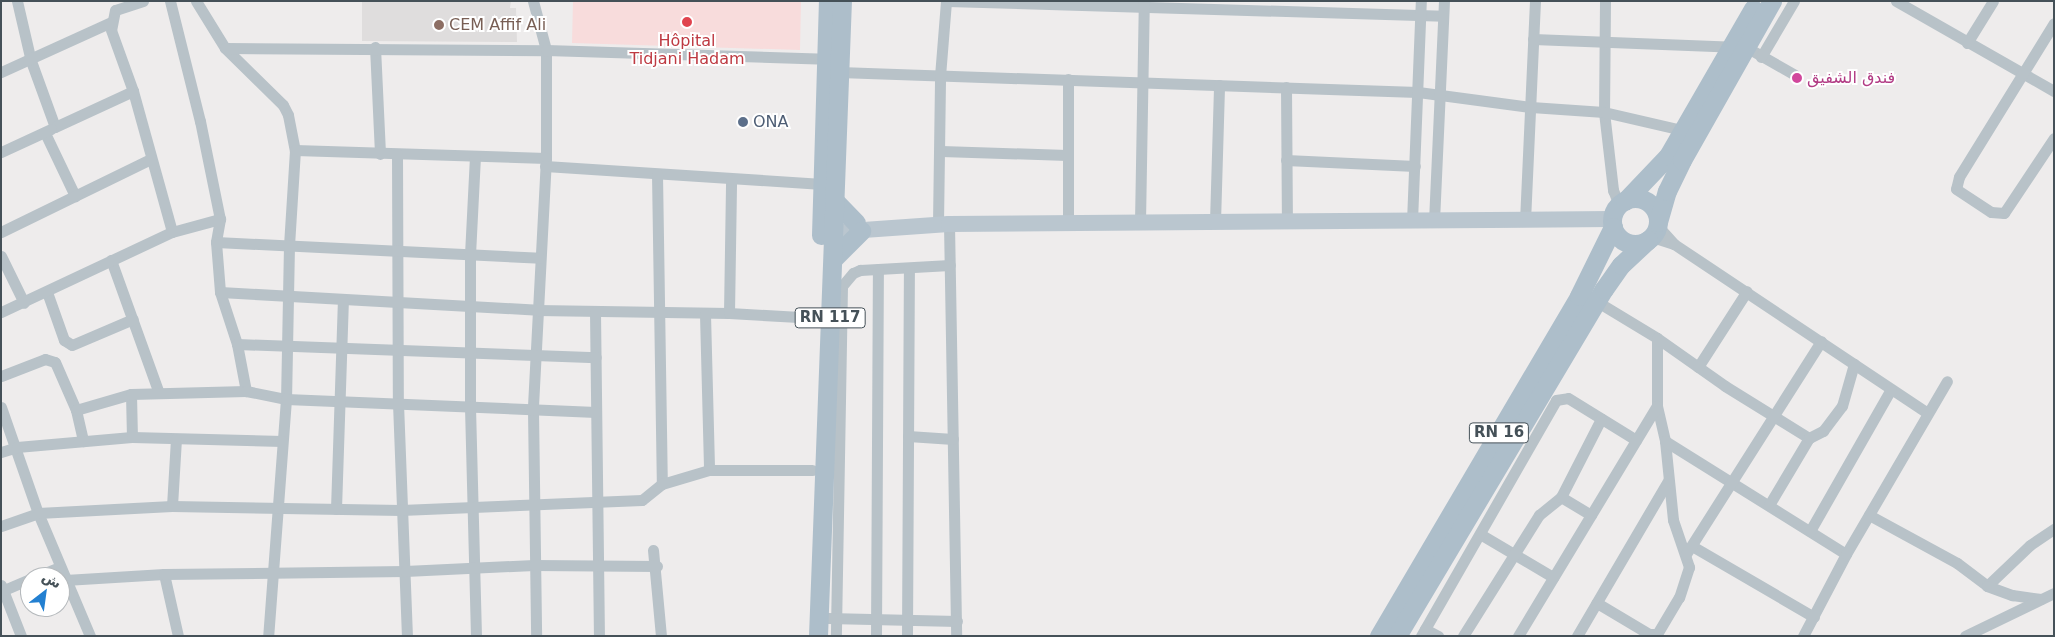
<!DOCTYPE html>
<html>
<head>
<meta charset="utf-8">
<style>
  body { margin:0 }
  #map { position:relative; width:2055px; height:637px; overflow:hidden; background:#eeecec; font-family:"DejaVu Sans","Noto Naskh Arabic",sans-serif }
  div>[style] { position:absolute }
  .education>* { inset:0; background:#dfdddd }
  .medical>* { inset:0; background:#f8dcdc }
  .street>* { height:11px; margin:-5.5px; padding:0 5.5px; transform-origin:5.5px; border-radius:5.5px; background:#b8c2c8 }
  .secondary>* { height:16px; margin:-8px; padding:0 8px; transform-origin:8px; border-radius:8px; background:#bac6cf }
  .primary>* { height:19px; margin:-9.5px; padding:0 9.5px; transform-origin:9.5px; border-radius:9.5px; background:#adbeca }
  .primary>.ring { margin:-9.5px; padding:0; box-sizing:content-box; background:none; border:19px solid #adbeca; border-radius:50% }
  .dots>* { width:14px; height:14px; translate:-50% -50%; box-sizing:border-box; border:2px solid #fff; border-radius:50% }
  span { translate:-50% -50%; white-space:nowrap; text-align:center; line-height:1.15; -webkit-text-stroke:4px #fff; paint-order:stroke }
  .shield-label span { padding:1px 4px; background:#fff; border:1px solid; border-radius:4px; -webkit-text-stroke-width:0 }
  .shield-label { font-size:15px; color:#455158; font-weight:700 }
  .education-label { font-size:16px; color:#785e54 }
  .left { translate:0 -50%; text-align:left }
  .health-label { font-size:16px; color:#be3a42 }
  .hotel-label { font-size:16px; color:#b23c85 }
  .service-label { font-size:16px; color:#4e5e75 }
  .frame { position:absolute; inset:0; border:2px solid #455158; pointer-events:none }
  .north { position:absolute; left:20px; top:567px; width:50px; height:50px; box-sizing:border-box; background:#fff; border:1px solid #b5b9bc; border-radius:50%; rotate:30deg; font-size:14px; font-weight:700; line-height:20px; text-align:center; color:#455158 }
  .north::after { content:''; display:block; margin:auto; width:18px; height:22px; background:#2380d1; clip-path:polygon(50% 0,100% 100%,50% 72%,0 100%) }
</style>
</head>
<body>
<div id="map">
  <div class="education">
    <i style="clip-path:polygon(362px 1px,511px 1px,510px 8px,516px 8px,517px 42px,362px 41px)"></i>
  </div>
  <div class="medical">
    <i style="clip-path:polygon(573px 1px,801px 1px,800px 50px,572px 43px)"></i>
  </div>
  <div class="street">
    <i style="left:17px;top:1px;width:62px;rotate:76.9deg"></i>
    <i style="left:31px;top:61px;width:70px;rotate:70deg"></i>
    <i style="left:55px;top:127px;width:86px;rotate:-24.8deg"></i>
    <i style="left:143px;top:1px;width:29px;rotate:162deg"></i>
    <i style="left:115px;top:10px;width:20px;rotate:101deg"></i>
    <i style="left:111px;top:30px;width:65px;rotate:70.2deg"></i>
    <i style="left:133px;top:91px;width:146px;rotate:74.5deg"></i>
    <i style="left:170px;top:1px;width:124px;rotate:76deg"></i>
    <i style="left:200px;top:121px;width:100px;rotate:78.5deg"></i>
    <i style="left:220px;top:219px;width:23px;rotate:100deg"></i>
    <i style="left:216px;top:242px;width:50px;rotate:85.4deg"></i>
    <i style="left:220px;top:292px;width:55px;rotate:71.9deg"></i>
    <i style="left:237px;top:344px;width:48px;rotate:79.2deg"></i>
    <i style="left:196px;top:1px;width:55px;rotate:58.3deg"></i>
    <i style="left:225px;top:48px;width:81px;rotate:44.5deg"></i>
    <i style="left:283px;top:105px;width:11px;rotate:63deg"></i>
    <i style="left:288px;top:115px;width:36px;rotate:79deg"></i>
    <i style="left:295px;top:150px;width:95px;rotate:93.6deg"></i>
    <i style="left:289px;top:245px;width:154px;rotate:91.1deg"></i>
    <i style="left:286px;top:399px;width:238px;rotate:94.3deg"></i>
    <i style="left:533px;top:1px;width:51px;rotate:75.1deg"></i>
    <i style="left:546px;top:50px;width:108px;rotate:90deg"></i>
    <i style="left:546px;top:158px;width:252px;rotate:93deg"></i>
    <i style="left:533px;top:410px;width:226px;rotate:89.2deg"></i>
    <i style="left:947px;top:1px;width:496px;rotate:1.7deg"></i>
    <i style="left:1605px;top:1px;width:111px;rotate:90.5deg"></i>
    <i style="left:1604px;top:112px;width:79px;rotate:83.4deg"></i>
    <i style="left:1613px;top:190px;width:16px;rotate:68deg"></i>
    <i style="left:1896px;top:1px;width:182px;rotate:29.7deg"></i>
    <i style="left:2054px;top:23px;width:181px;rotate:121.7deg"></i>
    <i style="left:1959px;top:177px;width:12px;rotate:104deg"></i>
    <i style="left:1956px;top:189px;width:42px;rotate:33.3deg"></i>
    <i style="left:1991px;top:212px;width:13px;rotate:4deg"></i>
    <i style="left:2004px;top:213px;width:90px;rotate:-56.3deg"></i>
    <i style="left:1533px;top:39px;width:213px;rotate:2.2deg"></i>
    <i style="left:1746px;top:47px;width:56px;rotate:29.7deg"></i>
    <i style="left:1967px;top:43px;width:49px;rotate:-58.2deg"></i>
    <i style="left:375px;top:47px;width:107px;rotate:87.3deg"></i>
    <i style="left:225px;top:48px;width:321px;rotate:0.4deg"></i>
    <i style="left:546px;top:50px;width:279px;rotate:1.8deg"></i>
    <i style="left:1761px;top:57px;width:65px;rotate:-59.5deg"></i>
    <i style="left:1px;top:72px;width:121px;rotate:-24.4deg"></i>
    <i style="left:839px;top:72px;width:579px;rotate:1.98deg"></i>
    <i style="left:1418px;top:92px;width:114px;rotate:7.6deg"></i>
    <i style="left:1531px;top:107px;width:73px;rotate:3.9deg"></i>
    <i style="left:1604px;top:112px;width:80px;rotate:13deg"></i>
    <i style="left:1286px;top:87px;width:134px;rotate:89.6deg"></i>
    <i style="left:45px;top:133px;width:70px;rotate:64.5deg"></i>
    <i style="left:295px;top:150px;width:251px;rotate:1.8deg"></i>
    <i style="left:941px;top:151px;width:126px;rotate:1.8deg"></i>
    <i style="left:1px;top:152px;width:55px;rotate:-24.7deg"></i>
    <i style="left:397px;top:154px;width:249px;rotate:89.8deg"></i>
    <i style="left:398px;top:403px;width:233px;rotate:87.8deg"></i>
    <i style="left:475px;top:156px;width:99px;rotate:92.9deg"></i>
    <i style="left:470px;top:255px;width:152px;rotate:90deg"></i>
    <i style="left:470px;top:407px;width:229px;rotate:88.5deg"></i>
    <i style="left:1286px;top:160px;width:129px;rotate:2.7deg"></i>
    <i style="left:545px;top:166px;width:278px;rotate:3.7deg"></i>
    <i style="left:657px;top:174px;width:310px;rotate:89.1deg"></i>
    <i style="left:1412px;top:221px;width:220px;rotate:-87.7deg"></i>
    <i style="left:1434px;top:221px;width:220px;rotate:-87.4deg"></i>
    <i style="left:1525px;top:221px;width:220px;rotate:-87.4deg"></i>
    <i style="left:1140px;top:222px;width:221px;rotate:-89deg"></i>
    <i style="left:1215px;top:222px;width:137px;rotate:-88.3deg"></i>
    <i style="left:1068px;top:223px;width:144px;rotate:-90deg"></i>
    <i style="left:938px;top:224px;width:148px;rotate:-89.2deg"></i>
    <i style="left:940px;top:76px;width:75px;rotate:-85.4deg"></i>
    <i style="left:949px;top:224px;width:412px;rotate:89deg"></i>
    <i style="left:1px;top:232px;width:167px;rotate:-26deg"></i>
    <i style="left:1652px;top:237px;width:23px;rotate:18deg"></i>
    <i style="left:1674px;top:244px;width:24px;rotate:-132deg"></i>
    <i style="left:216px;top:242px;width:324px;rotate:2.8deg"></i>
    <i style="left:1674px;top:244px;width:304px;rotate:33.7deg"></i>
    <i style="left:1px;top:256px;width:52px;rotate:63.9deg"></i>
    <i style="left:111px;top:260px;width:141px;rotate:70.2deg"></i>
    <i style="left:831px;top:285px;width:11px;rotate:5deg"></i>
    <i style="left:842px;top:286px;width:350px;rotate:91deg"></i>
    <i style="left:842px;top:286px;width:17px;rotate:-50deg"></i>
    <i style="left:853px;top:273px;width:8px;rotate:-23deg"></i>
    <i style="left:860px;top:270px;width:90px;rotate:-3.2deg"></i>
    <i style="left:47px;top:292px;width:51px;rotate:70.5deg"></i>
    <i style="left:64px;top:340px;width:9px;rotate:32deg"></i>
    <i style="left:72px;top:345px;width:66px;rotate:-23.1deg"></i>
    <i style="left:220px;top:292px;width:318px;rotate:3.2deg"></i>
    <i style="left:537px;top:310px;width:192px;rotate:0.9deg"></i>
    <i style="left:729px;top:313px;width:88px;rotate:3.3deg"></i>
    <i style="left:1596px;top:301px;width:71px;rotate:31.2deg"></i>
    <i style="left:1657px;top:338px;width:68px;rotate:90deg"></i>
    <i style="left:1657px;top:406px;width:36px;rotate:77deg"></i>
    <i style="left:1665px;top:441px;width:79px;rotate:84.2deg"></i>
    <i style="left:1673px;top:520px;width:50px;rotate:71.2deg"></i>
    <i style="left:1689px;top:567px;width:32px;rotate:108deg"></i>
    <i style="left:1679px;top:597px;width:43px;rotate:120.7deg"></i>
    <i style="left:1657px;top:634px;width:8px;rotate:180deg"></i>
    <i style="left:1649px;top:634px;width:61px;rotate:-149.2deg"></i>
    <i style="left:1px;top:312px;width:189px;rotate:-25.1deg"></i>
    <i style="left:172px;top:232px;width:50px;rotate:-15.2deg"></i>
    <i style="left:595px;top:312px;width:324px;rotate:89.3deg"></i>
    <i style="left:729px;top:313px;width:133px;rotate:-89.1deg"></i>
    <i style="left:705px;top:314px;width:156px;rotate:88.5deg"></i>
    <i style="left:1657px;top:338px;width:83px;rotate:35.2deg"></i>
    <i style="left:1725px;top:386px;width:99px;rotate:31.8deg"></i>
    <i style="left:237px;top:344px;width:359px;rotate:2.1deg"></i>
    <i style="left:1698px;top:367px;width:90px;rotate:-57.2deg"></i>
    <i style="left:1px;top:376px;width:47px;rotate:-21.1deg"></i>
    <i style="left:45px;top:359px;width:10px;rotate:17deg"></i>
    <i style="left:55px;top:362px;width:52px;rotate:66.4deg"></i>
    <i style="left:76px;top:410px;width:32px;rotate:77deg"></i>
    <i style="left:131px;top:394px;width:43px;rotate:88.7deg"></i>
    <i style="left:1px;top:407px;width:112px;rotate:70.8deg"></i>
    <i style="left:38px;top:513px;width:134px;rotate:67.1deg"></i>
    <i style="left:76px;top:410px;width:57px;rotate:-16.2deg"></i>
    <i style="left:131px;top:394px;width:115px;rotate:-1.5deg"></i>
    <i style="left:246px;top:391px;width:41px;rotate:11.3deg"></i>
    <i style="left:286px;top:399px;width:310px;rotate:2.4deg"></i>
    <i style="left:908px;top:436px;width:45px;rotate:3.8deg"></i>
    <i style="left:1665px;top:441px;width:213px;rotate:32deg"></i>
    <i style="left:1px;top:452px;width:17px;rotate:-17deg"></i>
    <i style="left:17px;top:447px;width:115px;rotate:-5deg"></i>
    <i style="left:132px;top:437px;width:150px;rotate:1.5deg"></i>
    <i style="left:1561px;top:497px;width:35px;rotate:31deg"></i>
    <i style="left:1769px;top:505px;width:78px;rotate:-59.2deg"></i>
    <i style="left:1809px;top:438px;width:16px;rotate:-27deg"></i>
    <i style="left:1823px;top:431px;width:31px;rotate:-53deg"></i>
    <i style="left:1842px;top:406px;width:44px;rotate:-74.1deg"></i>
    <i style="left:172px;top:506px;width:67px;rotate:-86.6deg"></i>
    <i style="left:336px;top:509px;width:209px;rotate:-88.1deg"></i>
    <i style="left:1869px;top:515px;width:100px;rotate:28.6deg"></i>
    <i style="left:1957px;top:563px;width:38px;rotate:37deg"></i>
    <i style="left:1987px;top:586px;width:59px;rotate:-43.6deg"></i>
    <i style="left:2030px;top:545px;width:29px;rotate:-34deg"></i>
    <i style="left:1px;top:526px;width:39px;rotate:-19deg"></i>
    <i style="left:38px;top:513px;width:134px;rotate:-3deg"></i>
    <i style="left:172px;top:506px;width:229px;rotate:1deg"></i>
    <i style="left:401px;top:510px;width:241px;rotate:-2.4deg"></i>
    <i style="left:642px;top:500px;width:26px;rotate:-39deg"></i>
    <i style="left:662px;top:484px;width:49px;rotate:-16.6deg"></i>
    <i style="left:709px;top:470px;width:103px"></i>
    <i style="left:1810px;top:531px;width:163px;rotate:-60.3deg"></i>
    <i style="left:1480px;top:534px;width:85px;rotate:30.5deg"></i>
    <i style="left:1692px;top:546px;width:141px;rotate:30.2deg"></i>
    <i style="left:653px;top:550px;width:86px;rotate:84.7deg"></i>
    <i style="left:1686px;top:554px;width:252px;rotate:-57.6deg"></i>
    <i style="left:164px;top:574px;width:64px;rotate:77.3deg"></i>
    <i style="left:35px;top:577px;width:27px;rotate:-22deg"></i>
    <i style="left:65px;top:580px;width:99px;rotate:-3.5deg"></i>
    <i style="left:164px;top:574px;width:241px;rotate:-0.7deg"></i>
    <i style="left:405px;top:571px;width:129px;rotate:-2.7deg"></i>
    <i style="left:534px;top:565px;width:123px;rotate:0.5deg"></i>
    <i style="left:1px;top:585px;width:55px;rotate:68.6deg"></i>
    <i style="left:1987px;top:586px;width:27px;rotate:20deg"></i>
    <i style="left:2012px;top:595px;width:29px;rotate:8deg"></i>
    <i style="left:4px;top:590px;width:28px;rotate:-23deg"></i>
    <i style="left:828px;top:618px;width:129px;rotate:1.3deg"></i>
    <i style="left:1425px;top:629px;width:15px;rotate:28deg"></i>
    <i style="left:876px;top:636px;width:367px;rotate:-89.7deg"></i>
    <i style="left:907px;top:636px;width:368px;rotate:-89.7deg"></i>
    <i style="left:1421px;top:636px;width:272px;rotate:-60.2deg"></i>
    <i style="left:1556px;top:400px;width:12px;rotate:-9deg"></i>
    <i style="left:1568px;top:398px;width:80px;rotate:31.7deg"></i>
    <i style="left:1463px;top:636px;width:143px;rotate:-57.9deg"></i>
    <i style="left:1539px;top:515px;width:28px;rotate:-39deg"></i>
    <i style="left:1561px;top:497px;width:88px;rotate:-62.9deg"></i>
    <i style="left:1518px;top:636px;width:269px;rotate:-58.9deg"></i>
    <i style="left:1577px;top:636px;width:180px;rotate:-59.6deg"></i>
    <i style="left:1803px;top:636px;width:93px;rotate:-62.3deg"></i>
    <i style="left:1846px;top:554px;width:200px;rotate:-59.7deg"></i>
    <i style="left:1965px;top:636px;width:99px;rotate:-25.8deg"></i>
  </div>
  <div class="secondary">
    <i style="left:821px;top:233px;width:128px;rotate:-4deg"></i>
    <i style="left:949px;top:224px;width:663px;rotate:-0.43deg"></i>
  </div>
  <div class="primary">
    <i class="ring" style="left:1612px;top:198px;width:27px;height:27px"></i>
    <i style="left:835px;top:201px;width:30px;rotate:46deg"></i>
    <i style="left:1625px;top:201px;width:62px;rotate:-46.3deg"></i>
    <i style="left:1668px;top:156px;width:170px;rotate:-60deg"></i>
    <i style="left:1658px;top:222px;width:32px;rotate:-74deg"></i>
    <i style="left:1667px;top:191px;width:34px;rotate:-64deg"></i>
    <i style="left:1682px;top:160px;width:183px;rotate:-60.5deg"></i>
    <i style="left:821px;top:235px;width:234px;rotate:-88.3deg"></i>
    <i style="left:833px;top:259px;width:40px;rotate:-45deg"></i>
    <i style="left:818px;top:636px;width:635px;rotate:-87.84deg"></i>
    <i style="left:1379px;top:636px;width:394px;rotate:-59.5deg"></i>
    <i style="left:1579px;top:296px;width:77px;rotate:-63.8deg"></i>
    <i style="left:1397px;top:636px;width:404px;rotate:-59.2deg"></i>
    <i style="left:1604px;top:289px;width:29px;rotate:-55deg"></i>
    <i style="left:1621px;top:265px;width:37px;rotate:-43deg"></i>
  </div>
  <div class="dots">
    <i style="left:687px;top:22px;background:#e0444e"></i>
    <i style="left:439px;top:25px;background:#8d6e63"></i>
    <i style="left:1797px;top:78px;background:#d1479c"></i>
    <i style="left:743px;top:122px;background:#5c6f8a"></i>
  </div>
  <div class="shield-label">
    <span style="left:830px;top:318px">RN 117</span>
    <span style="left:1499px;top:433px">RN 16</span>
  </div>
  <div class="education-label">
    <span class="left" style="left:449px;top:25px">CEM Affif Ali</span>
  </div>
  <div class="health-label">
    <span style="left:687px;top:50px">Hôpital<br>Tidjani Hadam</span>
  </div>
  <div class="hotel-label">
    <span class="left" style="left:1807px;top:78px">فندق الشفيق</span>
  </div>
  <div class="service-label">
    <span class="left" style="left:753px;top:122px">ONA</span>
  </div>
  <div class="frame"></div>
  <div class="north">ش</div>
</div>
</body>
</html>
